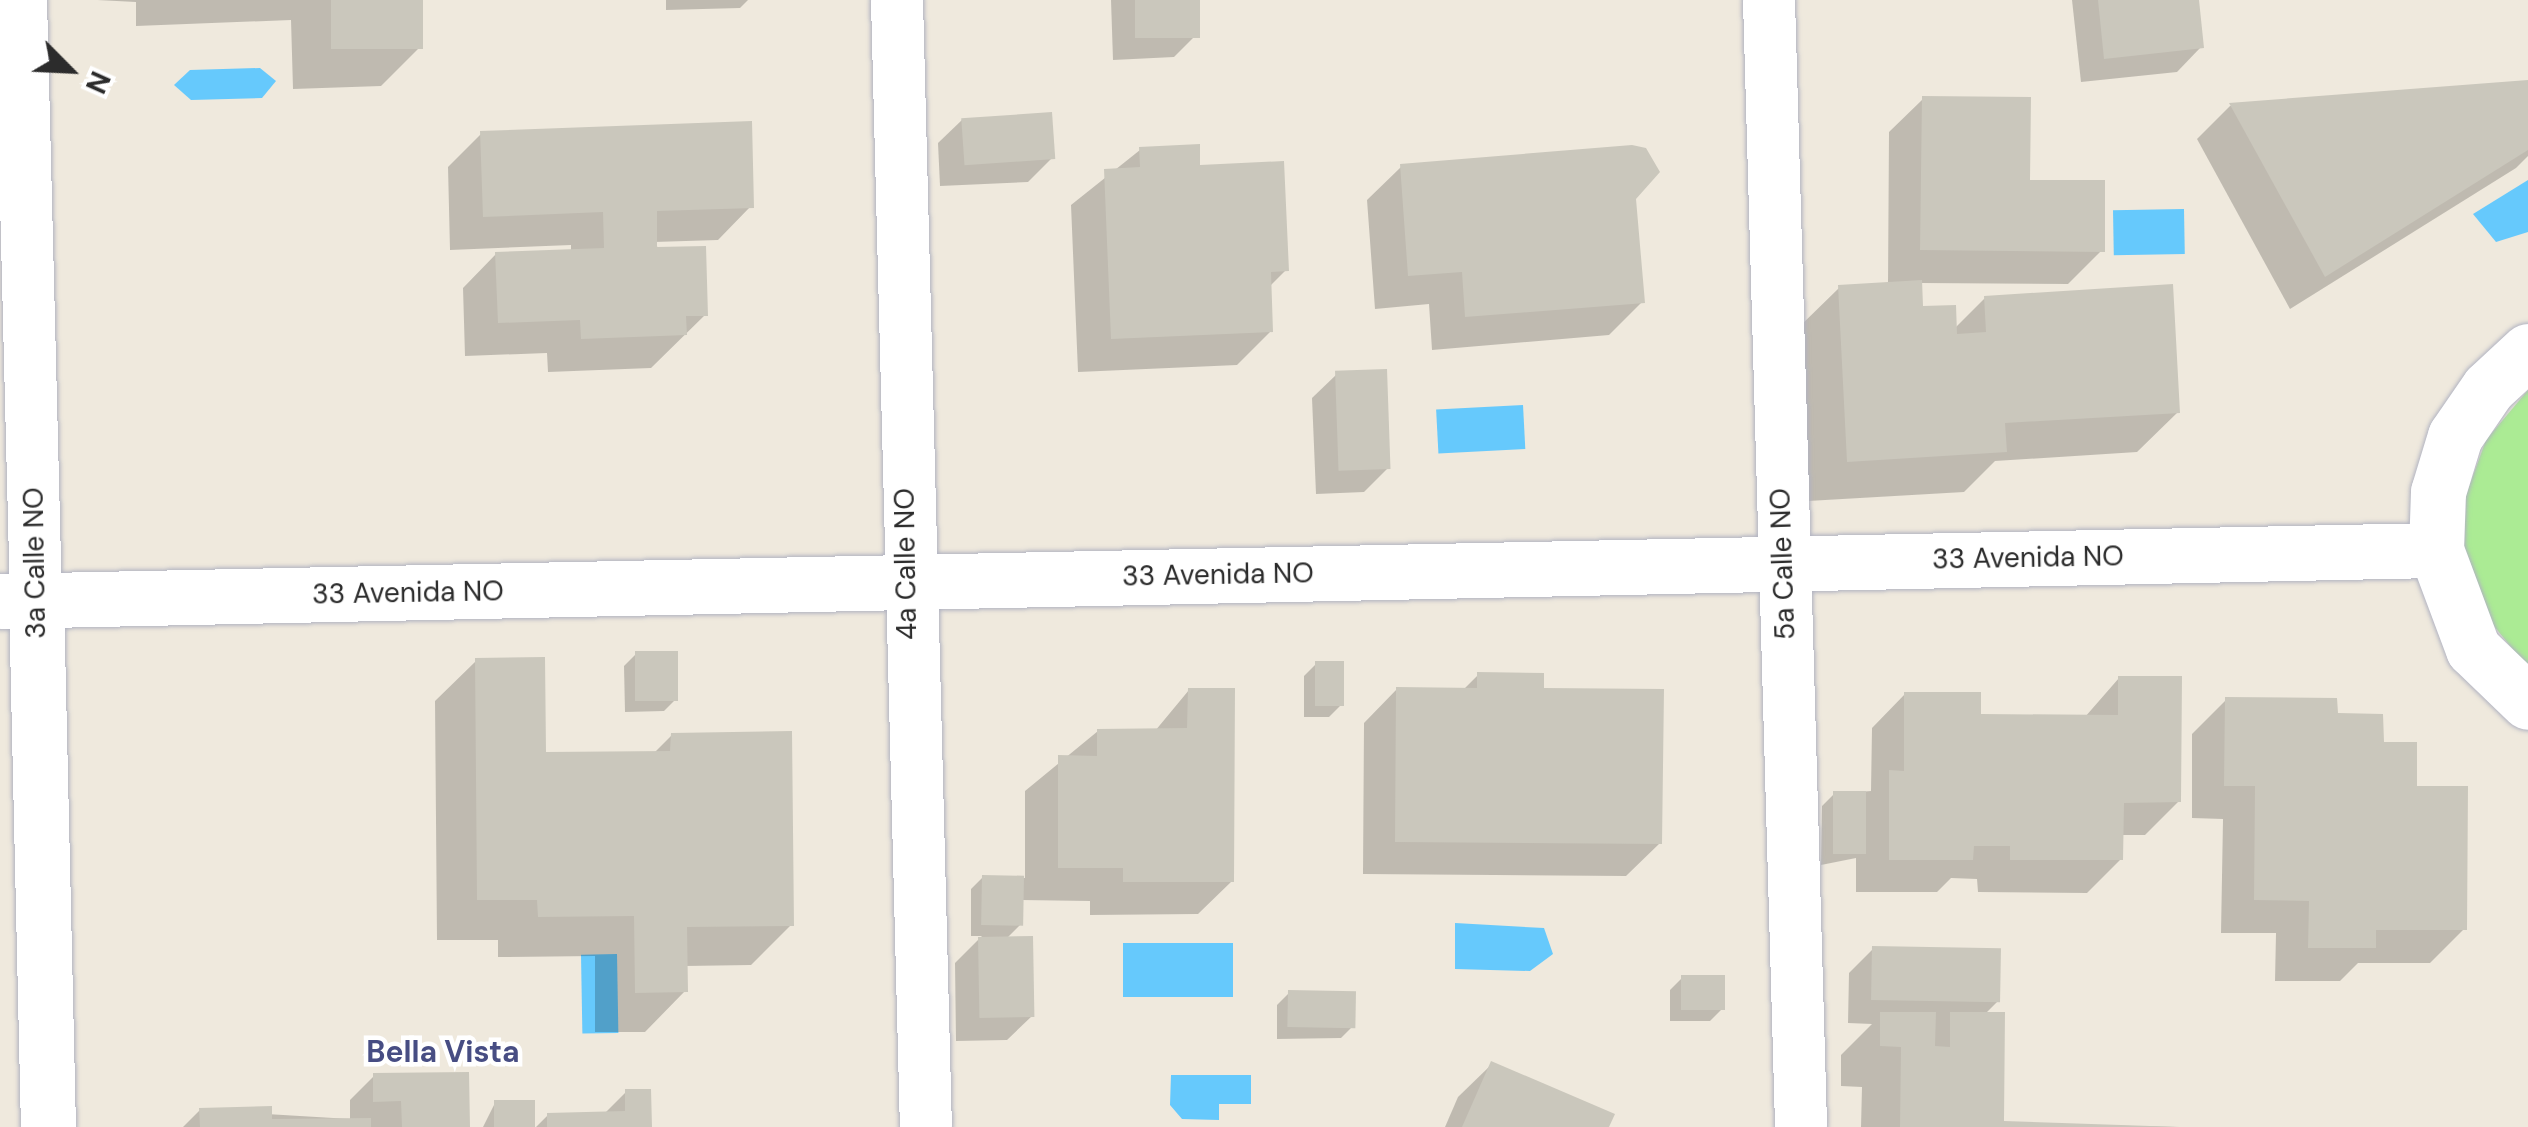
<!DOCTYPE html>
<html>
<head>
<meta charset="utf-8">
<style>
  body { margin:0 }
  #map { position:relative; width:2528px; height:1127px; overflow:hidden; background:#efe9dd; font-family:"DM Sans",sans-serif }
  div>[style] { position:absolute }
  .green>* { inset:0; background:#abeb94 }
  .water>* { inset:0; background:#66c9fc; transform-origin:0 0 }
  .shadow>* { inset:0; background:#0003 }
  .building>* { inset:0; background:#cac7bc; transform-origin:0 0 }
  .roads { filter:drop-shadow(0 0 2px #b1b3c1) drop-shadow(0 0 2px #b1b3c1) }
  .street>* { height:52px; margin:-26px; padding:0 26px; transform-origin:26px; border-radius:26px; background:#fff }
  .secondary>* { height:55px; margin:-27.5px; padding:0 27.5px; transform-origin:27.5px; border-radius:27.5px; background:#fff }
  span { translate:-50% -50%; white-space:nowrap; text-align:center; line-height:1.15; -webkit-text-stroke:9px #fff; paint-order:stroke }
  .street-label { font-size:28px; color:#2c2c2c }
  .neighbourhood-label { font-size:30px; color:#474d83; font-weight:700 }
  .north { position:absolute; left:20px; top:20px; width:100px; height:100px; -webkit-text-stroke:8px #fff; paint-order:stroke; rotate:114deg; font-size:28px; font-weight:700; line-height:40px; text-align:center; color:#2c2c2c }
  .north::after { content:''; display:block; margin:auto; width:35px; height:45px; background:#2c2c2c; clip-path:polygon(50% 0,100% 100%,50% 72%,0 100%) }
</style>
</head>
<body>
<div id="map">
  <div class="green">
    <i style="clip-path:polygon(2528px 390px,2528px 668px,2481px 610px,2464px 554px,2466px 495px,2486px 440px)"></i>
  </div>
  <div class="water">
    <i style="clip-path:polygon(260px 68px,276px 81px,262px 98px,191px 100px,174px 85px,190px 70px)"></i>
    <i style="clip-path:polygon(2528px 180px,2528px 232px,2496px 242px,2473px 214px)"></i>
    <i style="left:2184px;top:209px;width:45px;height:71px;rotate:89deg"></i>
    <i style="left:1523px;top:405px;width:44px;height:87px;rotate:87deg"></i>
    <i style="clip-path:polygon(1455px 923px,1544px 928px,1553px 954px,1530px 971px,1455px 969px)"></i>
    <i style="left:1123px;top:943px;width:110px;height:54px"></i>
    <i style="left:617px;top:954px;width:79px;height:36px;rotate:89deg"></i>
    <i style="clip-path:polygon(1171px 1075px,1251px 1075px,1251px 1104px,1219px 1104px,1219px 1120px,1182px 1119px,1170px 1105px)"></i>
  </div>
  <div class="shadow">
    <i style="clip-path:polygon(97px 0,421px 0,422px 45px,381px 86px,293px 89px,291px 20px,136px 26px,136px 2px)"></i>
    <i style="clip-path:polygon(666px 0,748px 0,740px 8px,666px 10px)"></i>
    <i style="clip-path:polygon(1111px 0,1197px 0,1198px 33px,1174px 57px,1113px 60px)"></i>
    <i style="clip-path:polygon(2072px 0,2196px 0,2201px 47px,2177px 72px,2081px 82px)"></i>
    <i style="clip-path:polygon(2528px 83px,2528px 156px,2516px 168px,2290px 309px,2197px 139px,2230px 106px)"></i>
    <i style="clip-path:polygon(1923px 99px,2102px 250px,2068px 284px,1920px 283px,1921px 309px,1954px 329px,1985px 298px,2178px 412px,2137px 452px,1995px 461px,1964px 492px,1808px 501px,1798px 328px,1839px 288px,1888px 284px,1889px 132px)"></i>
    <i style="clip-path:polygon(963px 119px,1052px 158px,1028px 182px,940px 186px,938px 143px)"></i>
    <i style="clip-path:polygon(482px 133px,751px 206px,718px 240px,654px 242px,705px 315px,651px 368px,548px 372px,547px 353px,465px 356px,463px 288px,496px 254px,571px 252px,571px 245px,450px 250px,448px 167px)"></i>
    <i style="clip-path:polygon(1140px 150px,1198px 168px,1286px 270px,1269px 287px,1271px 331px,1237px 365px,1078px 372px,1071px 205px)"></i>
    <i style="clip-path:polygon(1401px 167px,1634px 198px,1642px 302px,1609px 335px,1432px 350px,1429px 304px,1375px 309px,1367px 200px)"></i>
    <i style="clip-path:polygon(1337px 374px,1388px 468px,1364px 492px,1316px 494px,1312px 398px)"></i>
    <i style="clip-path:polygon(636px 654px,676px 699px,664px 711px,625px 712px,624px 666px)"></i>
    <i style="clip-path:polygon(476px 661px,544px 754px,654px 753px,672px 735px,791px 925px,751px 965px,685px 966px,685px 991px,645px 1032px,595px 1032px,595px 956px,498px 957px,498px 940px,437px 940px,435px 701px)"></i>
    <i style="clip-path:polygon(1316px 664px,1341px 705px,1329px 717px,1304px 717px,1304px 676px)"></i>
    <i style="clip-path:polygon(1478px 675px,1542px 690px,1660px 843px,1626px 876px,1363px 874px,1364px 723px,1397px 689px,1463px 690px)"></i>
    <i style="clip-path:polygon(2119px 678px,2179px 801px,2145px 835px,2121px 835px,2121px 859px,2087px 893px,1978px 892px,1977px 879px,1951px 878px,1937px 892px,1856px 892px,1856px 858px,1821px 865px,1822px 806px,1834px 794px,1871px 791px,1872px 728px,1905px 694px,1978px 716px,2085px 717px)"></i>
    <i style="clip-path:polygon(1189px 690px,1232px 881px,1198px 914px,1090px 915px,1090px 901px,1021px 900px,1021px 924px,1006px 939px,1032px 1016px,1007px 1040px,956px 1041px,955px 963px,982px 936px,971px 936px,971px 889px,983px 877px,1025px 878px,1025px 791px,1098px 731px,1155px 731px)"></i>
    <i style="clip-path:polygon(2226px 700px,2381px 745px,2414px 789px,2464px 929px,2430px 963px,2358px 963px,2340px 981px,2275px 981px,2276px 933px,2221px 933px,2223px 819px,2192px 818px,2192px 734px)"></i>
    <i style="clip-path:polygon(1873px 949px,1998px 1001px,1985px 1014px,2001px 1123px,2177px 1127px,1861px 1127px,1862px 1087px,1841px 1086px,1841px 1055px,1872px 1024px,1848px 1023px,1849px 973px)"></i>
    <i style="clip-path:polygon(1682px 978px,1722px 1009px,1710px 1021px,1670px 1021px,1670px 990px)"></i>
    <i style="clip-path:polygon(1289px 993px,1353px 1026px,1341px 1038px,1277px 1039px,1277px 1005px)"></i>
    <i style="clip-path:polygon(1492px 1064px,1607px 1127px,1445px 1127px,1458px 1097px)"></i>
    <i style="clip-path:polygon(374px 1076px,467px 1127px,183px 1127px,200px 1110px,350px 1119px,350px 1100px)"></i>
    <i style="clip-path:polygon(626px 1092px,650px 1127px,536px 1127px,548px 1115px,604px 1114px)"></i>
    <i style="clip-path:polygon(495px 1103px,533px 1127px,483px 1127px)"></i>
  </div>
  <div class="building">
    <i style="left:331px;top:0;width:92px;height:49px"></i>
    <i style="left:1135px;top:0;width:65px;height:38px"></i>
    <i style="clip-path:polygon(2098px 0,2199px 0,2204px 48px,2104px 59px)"></i>
    <i style="clip-path:polygon(2528px 80px,2528px 150px,2325px 277px,2229px 103px)"></i>
    <i style="clip-path:polygon(1922px 96px,2031px 97px,2030px 180px,2105px 180px,2105px 252px,1920px 250px)"></i>
    <i style="left:1052px;top:112px;width:47px;height:91px;rotate:86deg"></i>
    <i style="clip-path:polygon(752px 121px,754px 208px,657px 211px,657px 247px,706px 246px,708px 316px,686px 316px,687px 335px,581px 339px,580px 320px,498px 323px,495px 252px,604px 248px,603px 212px,483px 217px,480px 131px)"></i>
    <i style="clip-path:polygon(1200px 144px,1200px 165px,1284px 161px,1289px 271px,1271px 272px,1273px 332px,1111px 339px,1104px 169px,1140px 167px,1139px 147px)"></i>
    <i style="clip-path:polygon(1632px 145px,1646px 148px,1660px 172px,1636px 199px,1645px 303px,1465px 317px,1462px 272px,1408px 276px,1400px 164px)"></i>
    <i style="clip-path:polygon(1922px 280px,1923px 306px,1956px 305px,1957px 334px,1986px 332px,1984px 296px,2173px 284px,2180px 413px,2005px 423px,2007px 452px,1847px 462px,1838px 285px)"></i>
    <i style="left:1387px;top:369px;width:100px;height:52px;rotate:88deg"></i>
    <i style="left:635px;top:651px;width:43px;height:50px"></i>
    <i style="clip-path:polygon(545px 657px,546px 752px,670px 751px,671px 733px,792px 731px,794px 926px,687px 927px,688px 992px,635px 993px,634px 916px,538px 917px,537px 900px,477px 900px,475px 658px)"></i>
    <i style="left:1344px;top:661px;width:45px;height:29px;rotate:90deg"></i>
    <i style="clip-path:polygon(1477px 672px,1544px 673px,1544px 688px,1664px 689px,1662px 844px,1395px 842px,1396px 687px,1477px 688px)"></i>
    <i style="clip-path:polygon(2118px 676px,2182px 676px,2181px 802px,2124px 803px,2123px 860px,2010px 860px,2010px 846px,1974px 846px,1973px 860px,1889px 860px,1889px 770px,1904px 771px,1904px 692px,1981px 692px,1981px 714px,2118px 715px)"></i>
    <i style="clip-path:polygon(1188px 688px,1235px 688px,1234px 882px,1123px 882px,1123px 868px,1058px 868px,1058px 755px,1097px 756px,1097px 729px,1187px 728px)"></i>
    <i style="clip-path:polygon(2225px 697px,2337px 698px,2338px 713px,2383px 714px,2384px 742px,2417px 742px,2417px 786px,2468px 786px,2467px 930px,2376px 930px,2376px 948px,2308px 948px,2309px 901px,2254px 900px,2255px 786px,2224px 786px)"></i>
    <i style="left:1833px;top:791px;width:33px;height:63px"></i>
    <i style="left:982px;top:875px;width:42px;height:50px;rotate:1deg"></i>
    <i style="left:1033px;top:936px;width:81px;height:55px;rotate:89deg"></i>
    <i style="left:1872px;top:946px;width:129px;height:54px;rotate:1deg"></i>
    <i style="left:1681px;top:975px;width:44px;height:35px"></i>
    <i style="left:1288px;top:990px;width:68px;height:37px;rotate:1deg"></i>
    <i style="clip-path:polygon(1880px 1012px,1936px 1012px,1935px 1046px,1950px 1047px,1950px 1012px,2005px 1012px,2004px 1121px,2180px 1127px,1900px 1127px,1901px 1047px,1880px 1046px)"></i>
    <i style="clip-path:polygon(1491px 1061px,1615px 1114px,1609px 1127px,1462px 1127px)"></i>
    <i style="clip-path:polygon(469px 1072px,470px 1127px,402px 1127px,401px 1101px,373px 1102px,373px 1073px)"></i>
    <i style="clip-path:polygon(625px 1089px,651px 1089px,652px 1127px,547px 1127px,547px 1113px,625px 1111px)"></i>
    <i style="left:494px;top:1100px;width:41px;height:27px"></i>
    <i style="clip-path:polygon(272px 1106px,272px 1119px,371px 1118px,371px 1127px,200px 1127px,199px 1108px)"></i>
  </div>
  <div class="roads">
    <div class="street">
      <i style="left:21px;top:0;width:600px;rotate:88.57deg"></i>
      <i style="left:897px;top:0;width:1127px;rotate:88.53deg"></i>
      <i style="left:1769px;top:0;width:1127px;rotate:88.37deg"></i>
    </div>
    <div class="secondary">
      <i style="left:2528px;top:351px;width:54px;rotate:137.2deg"></i>
      <i style="left:2488px;top:388px;width:58px;rotate:124.5deg"></i>
      <i style="left:2455px;top:436px;width:59px;rotate:106.9deg"></i>
      <i style="left:2438px;top:492px;width:58px;rotate:92deg"></i>
      <i style="left:2436px;top:550px;width:106px;rotate:69.5deg"></i>
      <i style="left:2473px;top:649px;width:76px;rotate:43.9deg"></i>
      <i style="left:36px;top:600px;width:527px;rotate:88.7deg"></i>
      <i style="left:0;top:601px;width:2437px;rotate:-1.2deg"></i>
    </div>
  </div>
  <div class="street-label">
    <span style="left:2028px;top:558px;rotate:-1deg">33 Avenida NO</span>
    <span style="left:35px;top:563px;rotate:-91deg">3a Calle NO</span>
    <span style="left:906px;top:564px;rotate:-91deg">4a Calle NO</span>
    <span style="left:1783px;top:564px;rotate:-92deg">5a Calle NO</span>
    <span style="left:1218px;top:575px;rotate:-1deg">33 Avenida NO</span>
    <span style="left:408px;top:593px;rotate:-1deg">33 Avenida NO</span>
  </div>
  <div class="neighbourhood-label">
    <span style="left:443px;top:1052px">Bella Vista</span>
  </div>
  <div class="north">N</div>
</div>
</body>
</html>
